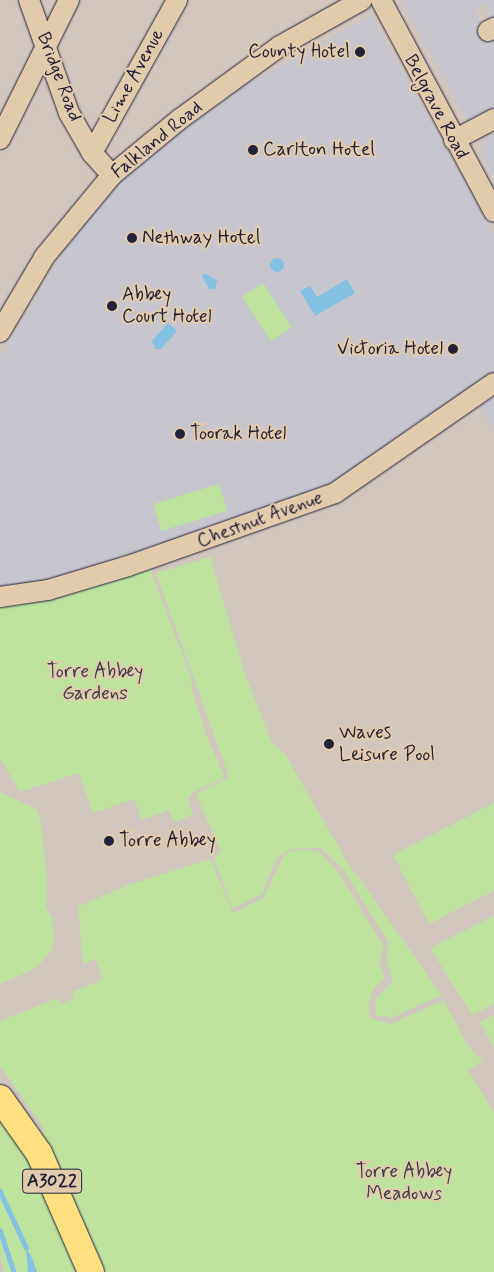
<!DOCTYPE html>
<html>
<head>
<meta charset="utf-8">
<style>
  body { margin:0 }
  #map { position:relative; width:494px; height:1272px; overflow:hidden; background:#d2c7bf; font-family:Mynerve,sans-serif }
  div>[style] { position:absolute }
  .built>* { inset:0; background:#c7c5cd }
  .green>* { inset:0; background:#bde39e; transform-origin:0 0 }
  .water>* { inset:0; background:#83c1e3 }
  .round { border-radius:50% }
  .stream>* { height:4.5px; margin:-2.25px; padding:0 2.25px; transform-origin:2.25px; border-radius:2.25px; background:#83c1e3 }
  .roads { filter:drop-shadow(0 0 1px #22223b) drop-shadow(0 0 1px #22223b) }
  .minor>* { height:20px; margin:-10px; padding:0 10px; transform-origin:10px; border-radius:10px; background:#e2cbab }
  .major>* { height:26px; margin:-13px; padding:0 13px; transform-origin:13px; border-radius:13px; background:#ffdf80 }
  .dots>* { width:14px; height:14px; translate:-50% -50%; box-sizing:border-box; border:2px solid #e2cbab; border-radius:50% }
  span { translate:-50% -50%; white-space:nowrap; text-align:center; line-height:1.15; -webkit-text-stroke:4px #e2cbab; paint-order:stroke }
  .shield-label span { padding:1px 4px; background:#e2cbab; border:1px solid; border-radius:4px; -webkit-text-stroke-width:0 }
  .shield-label { font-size:18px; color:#22223b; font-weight:700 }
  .poi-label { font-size:19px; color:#22223b }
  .right { translate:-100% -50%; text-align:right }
  .left { translate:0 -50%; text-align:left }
  .street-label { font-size:19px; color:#22223b }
  .park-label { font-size:19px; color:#393f4a }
</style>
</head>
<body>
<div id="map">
  <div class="built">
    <i style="clip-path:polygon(401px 0,494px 0,494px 21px,484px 4px,474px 10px,494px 46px,494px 108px,467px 121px)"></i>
    <i style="clip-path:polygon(371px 15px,494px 235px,494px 375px,322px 493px,77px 574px,0 590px,0 357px,68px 244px,111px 187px,175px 136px,246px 85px)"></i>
    <i style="clip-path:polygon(494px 134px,494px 177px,483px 158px,482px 140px)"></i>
    <i style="clip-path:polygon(494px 391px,494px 429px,477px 403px)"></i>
  </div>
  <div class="green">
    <i style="left:263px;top:283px;width:53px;height:25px;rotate:57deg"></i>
    <i style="left:219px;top:484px;width:28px;height:69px;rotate:73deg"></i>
    <i style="clip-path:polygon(210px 557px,245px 674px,272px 743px,285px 754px,346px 860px,442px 995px,393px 1017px,376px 1016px,375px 1000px,393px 981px,387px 964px,388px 941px,343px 869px,321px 848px,290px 849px,277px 858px,262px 894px,233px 909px,214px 859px,221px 851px,196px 794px,228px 778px,227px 771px,156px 573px)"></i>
    <i style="clip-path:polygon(150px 569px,192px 680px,191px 686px,206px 735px,224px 775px,220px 780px,191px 793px,188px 800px,193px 815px,174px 822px,169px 810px,142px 820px,134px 799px,93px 813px,79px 773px,20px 792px,0 758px,0 606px,52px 600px)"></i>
    <i style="clip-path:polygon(0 792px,36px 809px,41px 821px,47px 880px,46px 907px,52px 918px,54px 940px,51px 952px,36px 968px,0 984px)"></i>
    <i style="clip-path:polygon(494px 803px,494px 891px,429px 924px,393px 855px)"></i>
    <i style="clip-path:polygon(303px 850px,318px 851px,337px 870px,384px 947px,379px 962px,385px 978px,374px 988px,368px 1005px,370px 1018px,391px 1024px,443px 1000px,469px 1047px,483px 1062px,468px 1070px,494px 1113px,494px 1272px,103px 1272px,44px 1141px,43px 1127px,0 1066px,0 1021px,58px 998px,61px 1004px,74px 998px,72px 992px,103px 979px,95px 959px,83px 964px,78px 907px,128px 885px,210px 859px,233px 913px,264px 897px,283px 857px,291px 851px)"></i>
    <i style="clip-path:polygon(494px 916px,494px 1004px,472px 1015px,430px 948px)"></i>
    <i style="clip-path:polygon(494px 1015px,494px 1048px,480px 1022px)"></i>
    <i style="clip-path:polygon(0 1098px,91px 1272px,4px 1272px,0 1252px)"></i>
  </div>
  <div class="water">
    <i class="round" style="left:270px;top:258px;width:14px;height:14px"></i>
    <i style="clip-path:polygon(204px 273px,217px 280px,215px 289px,209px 289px,202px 276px)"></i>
    <i style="clip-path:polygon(347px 279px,355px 293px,315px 316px,300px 291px,310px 286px,317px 297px)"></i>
    <i style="clip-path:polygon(168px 323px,177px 331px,161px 349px,155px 349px,152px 341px)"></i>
    <i style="clip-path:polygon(26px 1247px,32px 1258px,37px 1272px,28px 1272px)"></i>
  </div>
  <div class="stream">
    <i style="left:0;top:1191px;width:62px;rotate:65.1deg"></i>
    <i style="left:0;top:1230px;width:44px;rotate:71.6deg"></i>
  </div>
  <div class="roads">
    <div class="minor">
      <i style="left:29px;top:0;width:120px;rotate:70.5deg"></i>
      <i style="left:69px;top:113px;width:46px;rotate:60.1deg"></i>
      <i style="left:92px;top:153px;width:30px;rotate:48deg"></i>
      <i style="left:381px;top:0;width:240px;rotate:61.9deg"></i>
      <i style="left:488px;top:31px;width:7px;rotate:-27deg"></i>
      <i style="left:0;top:139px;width:155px;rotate:-63.6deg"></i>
      <i style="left:454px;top:140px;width:45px;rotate:-27.7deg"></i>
      <i style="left:92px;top:153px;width:175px;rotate:-60.9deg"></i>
      <i style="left:0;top:332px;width:88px;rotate:-59.4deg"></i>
      <i style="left:45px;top:256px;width:105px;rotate:-50.4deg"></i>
      <i style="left:112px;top:175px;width:88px;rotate:-39.5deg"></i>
      <i style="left:180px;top:119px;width:124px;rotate:-36.1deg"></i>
      <i style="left:280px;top:46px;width:94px;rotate:-29.3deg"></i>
      <i style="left:0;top:597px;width:49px;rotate:-8.3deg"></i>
      <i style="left:48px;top:590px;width:84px;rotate:-16.7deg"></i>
      <i style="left:128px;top:566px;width:219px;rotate:-19.4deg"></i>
      <i style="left:335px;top:493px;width:193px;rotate:-34.7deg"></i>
    </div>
    <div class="major">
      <i style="left:0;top:1098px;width:67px;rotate:54.7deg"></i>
      <i style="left:39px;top:1153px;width:130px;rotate:66.4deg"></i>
    </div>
  </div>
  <div class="dots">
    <i style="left:360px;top:52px;background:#22223b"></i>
    <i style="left:253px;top:150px;background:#22223b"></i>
    <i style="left:132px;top:238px;background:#22223b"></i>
    <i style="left:112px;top:306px;background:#22223b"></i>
    <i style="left:453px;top:349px;background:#22223b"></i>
    <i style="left:180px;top:434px;background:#22223b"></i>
    <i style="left:329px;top:744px;background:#22223b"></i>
    <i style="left:109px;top:841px;background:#22223b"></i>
  </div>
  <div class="shield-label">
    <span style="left:52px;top:1181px">A3022</span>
  </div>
  <div class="poi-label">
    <span class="right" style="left:350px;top:52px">County Hotel</span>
    <span class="left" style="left:263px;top:150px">Carlton Hotel</span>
    <span class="left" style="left:142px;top:238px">Nethway Hotel</span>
    <span class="left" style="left:122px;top:306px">Abbey<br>Court Hotel</span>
    <span class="right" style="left:443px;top:349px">Victoria Hotel</span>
    <span class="left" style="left:190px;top:434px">Toorak Hotel</span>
    <span class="left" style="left:339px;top:744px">Waves<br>Leisure Pool</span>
    <span class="left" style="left:119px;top:841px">Torre Abbey</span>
  </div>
  <div class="street-label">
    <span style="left:134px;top:76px;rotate:-61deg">Lime Avenue</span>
    <span style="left:59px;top:77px;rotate:69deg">Bridge Road</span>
    <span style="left:436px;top:107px;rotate:62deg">Belgrave Road</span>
    <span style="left:157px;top:140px;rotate:-39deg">Falkland Road</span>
    <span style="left:260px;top:520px;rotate:-20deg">Chestnut Avenue</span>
  </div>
  <div class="park-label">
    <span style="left:95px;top:683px">Torre Abbey<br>Gardens</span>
    <span style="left:404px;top:1183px">Torre Abbey<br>Meadows</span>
  </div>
</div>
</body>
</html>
